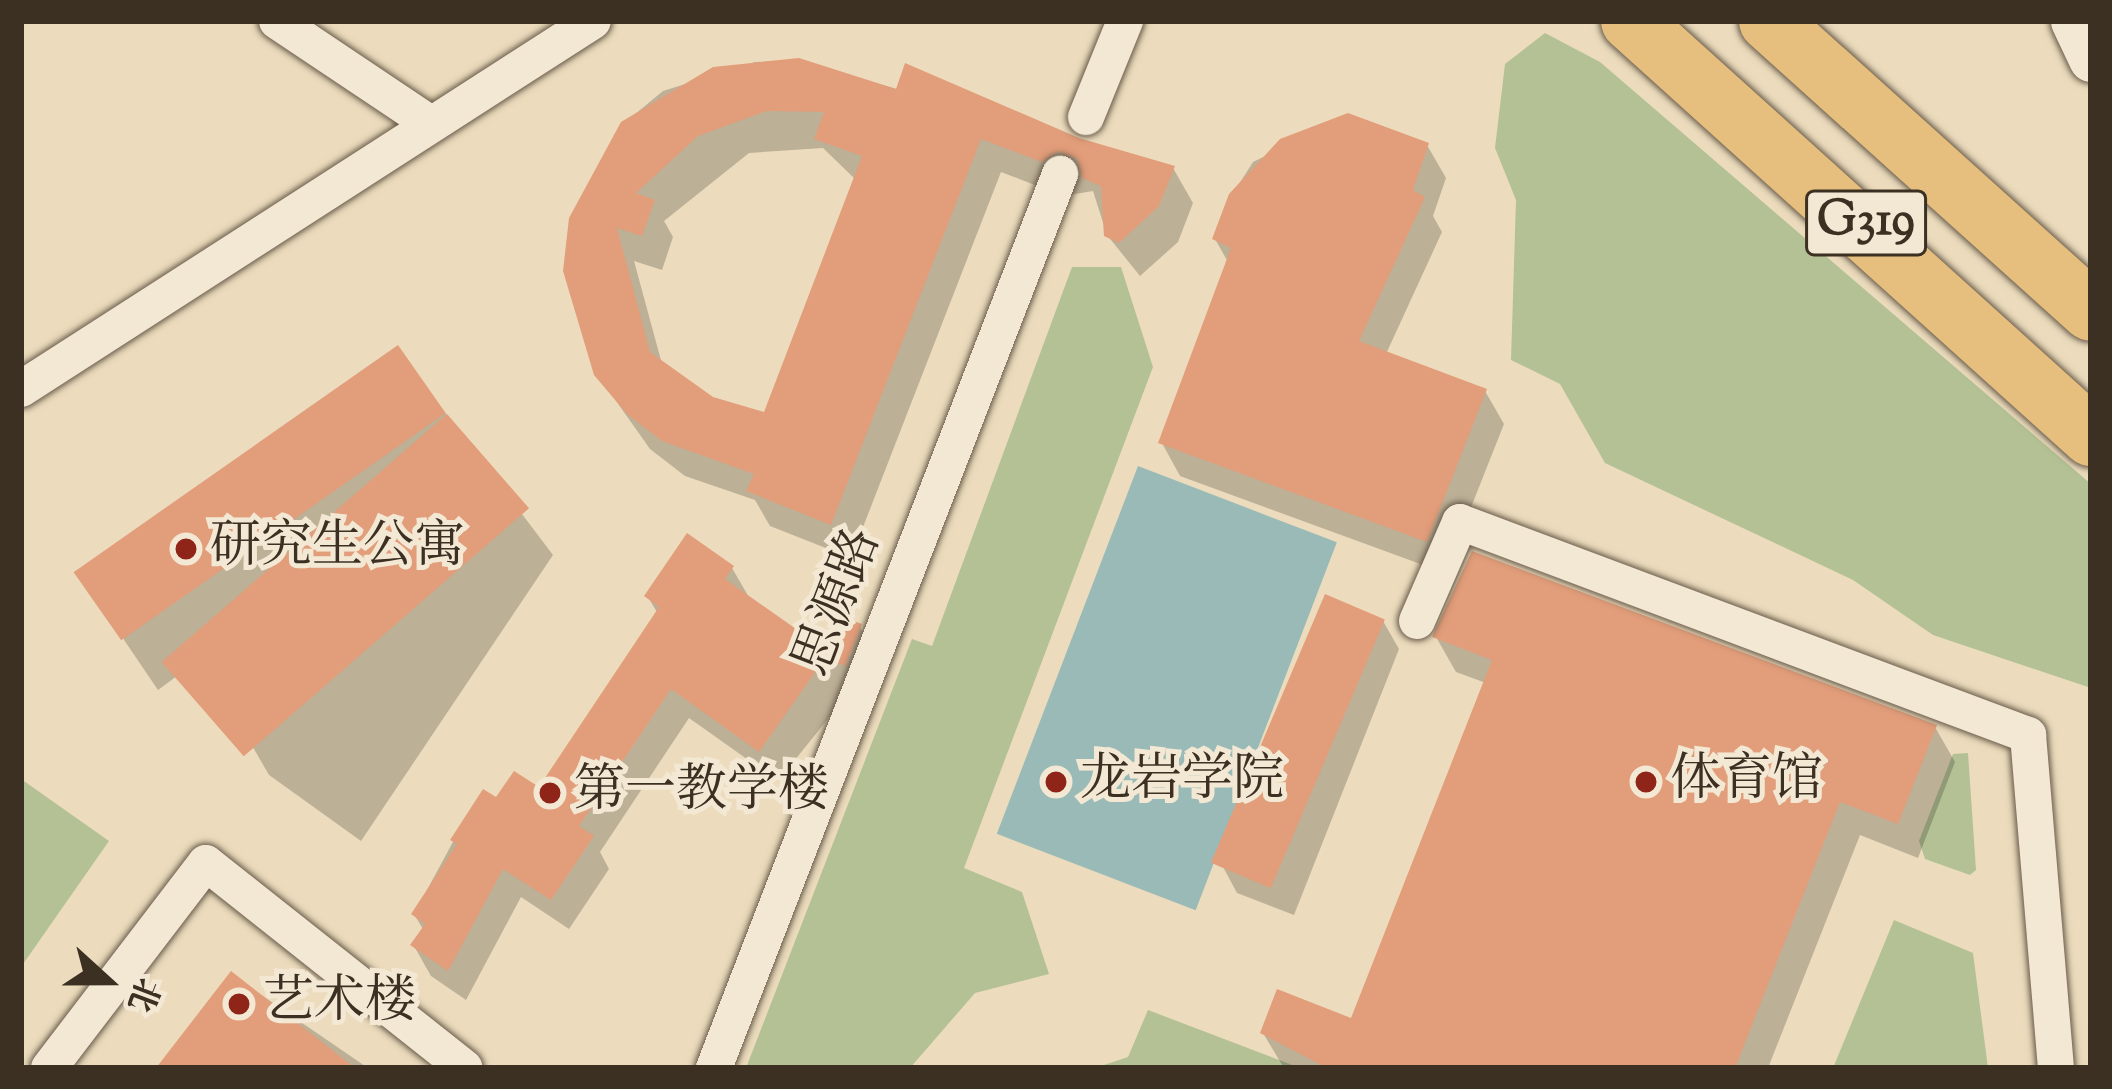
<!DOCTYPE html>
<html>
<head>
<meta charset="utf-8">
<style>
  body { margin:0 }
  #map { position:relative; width:2112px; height:1089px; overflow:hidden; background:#ecdcbd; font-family:"Sorts Mill Goudy","Noto Serif SC",serif }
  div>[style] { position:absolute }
  .green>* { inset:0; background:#b4c194 }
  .water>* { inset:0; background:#99bab6; transform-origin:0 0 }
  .shadow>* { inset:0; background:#0003 }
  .building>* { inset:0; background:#e29d7a; transform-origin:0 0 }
  .roads { filter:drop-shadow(0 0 3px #685b4a) drop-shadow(0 0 3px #685b4a) }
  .minor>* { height:36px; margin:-18px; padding:0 18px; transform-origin:18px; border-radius:18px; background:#f3e8d4 }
  .tertiary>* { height:45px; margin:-22.5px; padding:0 22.5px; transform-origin:22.5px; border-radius:22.5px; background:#f3e8d4 }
  .trunk>* { height:60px; margin:-30px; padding:0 30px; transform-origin:30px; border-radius:30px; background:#e6be7e }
  .dots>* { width:33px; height:33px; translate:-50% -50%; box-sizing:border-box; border:6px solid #f3e8d4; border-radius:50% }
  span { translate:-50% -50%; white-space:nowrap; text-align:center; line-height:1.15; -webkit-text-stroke:10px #f3e8d4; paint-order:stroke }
  .shield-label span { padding:3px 9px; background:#f3e8d4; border:3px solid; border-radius:9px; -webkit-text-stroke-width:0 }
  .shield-label { font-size:48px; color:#3c3023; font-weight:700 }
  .poi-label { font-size:51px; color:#3c3023 }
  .left { translate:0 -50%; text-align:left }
  .street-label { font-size:51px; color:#3c3023 }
  .frame { position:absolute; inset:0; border:24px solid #3c3023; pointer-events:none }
  .north { position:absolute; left:48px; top:921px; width:120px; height:120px; -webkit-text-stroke:9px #f3e8d4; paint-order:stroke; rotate:111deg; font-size:33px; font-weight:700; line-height:48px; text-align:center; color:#3c3023 }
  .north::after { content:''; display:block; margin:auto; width:42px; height:54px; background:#3c3023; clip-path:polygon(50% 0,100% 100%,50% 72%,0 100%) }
</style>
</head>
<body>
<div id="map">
  <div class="green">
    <i style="clip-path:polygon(1545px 33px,1600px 62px,2091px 484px,2091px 688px,1933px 635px,1853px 580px,1605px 463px,1560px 384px,1511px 360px,1516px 200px,1495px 148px,1505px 64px)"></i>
    <i style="clip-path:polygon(1072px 267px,1121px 267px,1153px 367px,964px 868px,1022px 892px,1049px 974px,975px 993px,910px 1068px,746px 1068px,912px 639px,932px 646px)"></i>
    <i style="clip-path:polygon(1968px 753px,1976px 870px,1970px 875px,1925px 859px,1919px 841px,1953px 754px)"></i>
    <i style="clip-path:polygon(21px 779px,109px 841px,21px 967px)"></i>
    <i style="clip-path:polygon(1894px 920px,1973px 953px,1988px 1068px,1833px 1068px)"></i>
    <i style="clip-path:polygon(1148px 1010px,1300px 1068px,1095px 1068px,1128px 1057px)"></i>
  </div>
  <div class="water">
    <i style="left:1138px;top:466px;width:213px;height:394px;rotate:21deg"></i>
  </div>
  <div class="shadow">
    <i style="clip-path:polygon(evenodd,799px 61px,1173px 168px,1193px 203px,1178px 242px,1140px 276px,1107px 235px,1093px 191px,1063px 196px,1001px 172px,851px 558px,770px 526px,755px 500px,685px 476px,650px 449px,597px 374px,623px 124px,663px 91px,755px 62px,799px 61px,823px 148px,856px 180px,765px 415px,711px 400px,662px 364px,634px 261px,662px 270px,673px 237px,664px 221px,749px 153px,823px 148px)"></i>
    <i style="clip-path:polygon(1348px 116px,1427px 145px,1446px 178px,1433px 216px,1442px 232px,1386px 354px,1485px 391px,1504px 424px,1445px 573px,1180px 476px,1162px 443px,1228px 262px,1215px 239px,1232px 195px,1253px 162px)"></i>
    <i style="clip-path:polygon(397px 349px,553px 555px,361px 841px,269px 775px,243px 730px,372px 532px,158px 690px,80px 575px)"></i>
    <i style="clip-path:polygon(732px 568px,750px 599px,827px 655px,860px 627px,877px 658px,778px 781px,689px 718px,600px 852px,609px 869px,569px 929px,521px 897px,466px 1000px,431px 976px,414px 946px,424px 931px,414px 914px,454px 840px,497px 801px,539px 791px,658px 614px,648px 597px)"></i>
    <i style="clip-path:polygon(1383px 621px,1399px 649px,1294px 915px,1237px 893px,1222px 865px)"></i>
    <i style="clip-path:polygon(1436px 637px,1935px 727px,1955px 762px,1918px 858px,1860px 835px,1768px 1068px,1284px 1068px,1263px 1033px,1353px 1022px,1486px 683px,1456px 672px)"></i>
    <i style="clip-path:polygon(232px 975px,368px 1068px,160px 1068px)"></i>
  </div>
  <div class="building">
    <i style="clip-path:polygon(evenodd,799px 58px,896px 89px,905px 63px,1079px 138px,1175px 166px,1159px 206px,1119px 243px,1104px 236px,1101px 186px,1082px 178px,1077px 159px,1058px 152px,1042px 162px,981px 139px,831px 525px,746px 491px,754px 474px,662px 441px,627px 414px,594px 375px,563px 271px,569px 218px,621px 122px,713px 67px,799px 58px,767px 111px,824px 112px,814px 139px,862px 156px,764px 412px,713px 397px,650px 352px,617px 228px,642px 236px,655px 200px,636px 193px,698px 136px,767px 111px)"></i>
    <i style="clip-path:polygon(1348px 113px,1429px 143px,1413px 190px,1425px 197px,1359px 341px,1487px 389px,1427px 542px,1158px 443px,1231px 248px,1212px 239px,1229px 194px,1280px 139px)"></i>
    <i style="left:398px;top:345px;width:83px;height:396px;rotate:55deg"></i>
    <i style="left:447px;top:414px;width:125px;height:378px;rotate:49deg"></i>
    <i style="clip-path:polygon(687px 533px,734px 566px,725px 579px,826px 650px,839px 616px,862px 624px,845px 666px,825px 658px,759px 752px,671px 689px,579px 826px,594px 836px,551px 900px,503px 869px,448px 971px,410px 945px,425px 924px,411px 914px,457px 844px,450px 840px,483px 789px,496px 797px,514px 771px,539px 787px,659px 607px,644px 596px)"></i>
    <i style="clip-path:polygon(1472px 551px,1937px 725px,1898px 824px,1840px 802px,1735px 1068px,1327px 1068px,1260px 1033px,1277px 989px,1351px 1018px,1492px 660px,1432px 637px)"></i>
    <i style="left:1325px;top:594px;width:65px;height:292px;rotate:23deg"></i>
    <i style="clip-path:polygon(231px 971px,355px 1068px,156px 1068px)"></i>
  </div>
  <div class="roads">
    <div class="minor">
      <i style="left:277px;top:21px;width:185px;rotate:33.8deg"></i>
      <i style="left:1086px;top:117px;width:104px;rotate:-67.9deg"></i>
      <i style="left:21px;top:389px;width:680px;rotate:-32.76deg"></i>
      <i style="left:1417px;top:621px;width:108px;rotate:-66.5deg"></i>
      <i style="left:1460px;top:522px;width:607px;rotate:20.56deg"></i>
      <i style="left:2028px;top:735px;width:334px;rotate:85.2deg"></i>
      <i style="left:49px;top:1068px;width:258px;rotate:-52.6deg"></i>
      <i style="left:206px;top:863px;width:330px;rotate:38.4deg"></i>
      <i style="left:714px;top:1068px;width:959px;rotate:-68.84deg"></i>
    </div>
    <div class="tertiary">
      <i style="left:2073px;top:21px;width:42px;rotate:64.7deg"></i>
    </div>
    <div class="trunk">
      <i style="left:1631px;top:21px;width:620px;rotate:42.06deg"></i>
      <i style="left:1769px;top:21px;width:433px;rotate:42deg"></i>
    </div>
  </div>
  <div class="dots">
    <i style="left:186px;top:549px;background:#8f2418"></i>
    <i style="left:1056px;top:782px;background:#8f2418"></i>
    <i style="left:1646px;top:782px;background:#8f2418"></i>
    <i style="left:550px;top:793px;background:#8f2418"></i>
    <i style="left:239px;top:1004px;background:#8f2418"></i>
  </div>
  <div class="shield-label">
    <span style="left:1866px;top:223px">G319</span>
  </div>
  <div class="poi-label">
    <span class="left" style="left:210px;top:549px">研究生公寓</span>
    <span class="left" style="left:1080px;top:782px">龙岩学院</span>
    <span class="left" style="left:1670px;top:782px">体育馆</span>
    <span class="left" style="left:574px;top:793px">第一教学楼</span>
    <span class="left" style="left:263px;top:1004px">艺术楼</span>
  </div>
  <div class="street-label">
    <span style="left:840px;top:603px;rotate:-69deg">思源路</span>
  </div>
  <div class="frame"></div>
  <div class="north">北</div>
</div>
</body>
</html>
